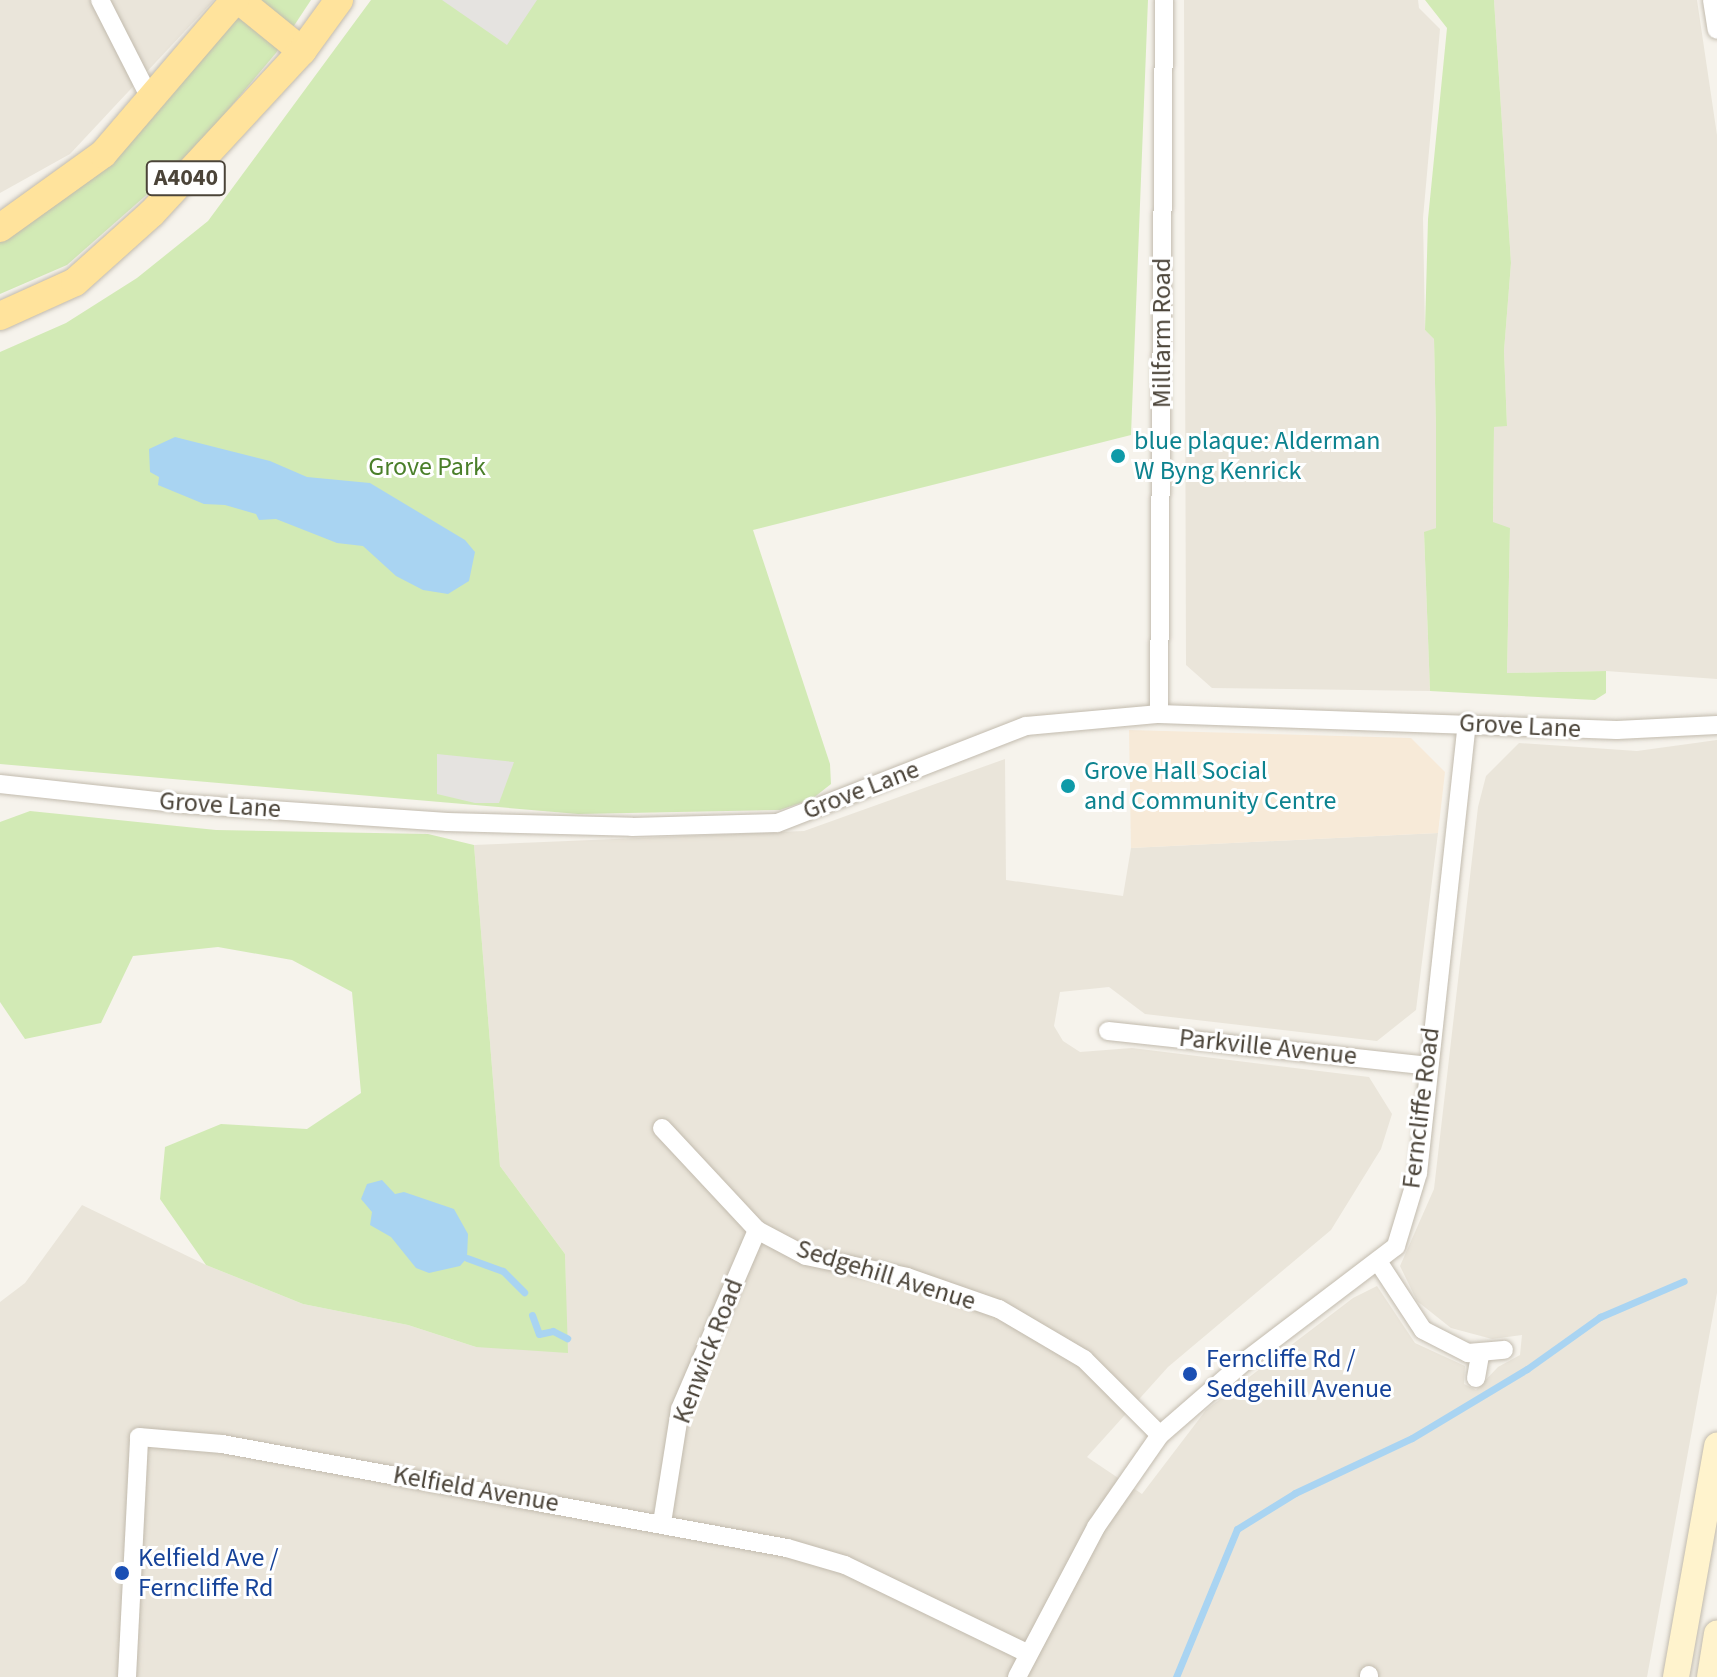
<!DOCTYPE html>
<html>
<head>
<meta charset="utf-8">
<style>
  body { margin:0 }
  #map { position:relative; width:1717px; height:1677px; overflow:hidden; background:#f6f3ec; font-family:"Source Sans 3",sans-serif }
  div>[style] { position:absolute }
  .residential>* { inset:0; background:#eae5da }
  .commercial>* { inset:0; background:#f7ead8 }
  .green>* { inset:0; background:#d2eab5 }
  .parking>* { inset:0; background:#e5e3e0 }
  .water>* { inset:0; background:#a9d4f2 }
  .stream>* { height:7px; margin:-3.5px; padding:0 3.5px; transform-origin:3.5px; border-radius:3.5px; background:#a9d4f2 }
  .roads { filter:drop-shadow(0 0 2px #c2bbae) drop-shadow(0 0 2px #c2bbae) }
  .street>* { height:18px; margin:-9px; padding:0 9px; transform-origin:9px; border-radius:9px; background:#fff }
  .secondary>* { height:26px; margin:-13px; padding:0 13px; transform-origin:13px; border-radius:13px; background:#fff3cd }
  .primary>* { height:28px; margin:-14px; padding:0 14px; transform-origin:14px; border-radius:14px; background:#ffe39c }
  .dots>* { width:22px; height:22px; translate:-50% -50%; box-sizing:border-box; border:4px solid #fff; border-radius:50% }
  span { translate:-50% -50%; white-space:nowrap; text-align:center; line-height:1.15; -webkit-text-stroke:6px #fff; paint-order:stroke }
  .shield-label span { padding:2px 6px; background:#fff; border:2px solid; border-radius:6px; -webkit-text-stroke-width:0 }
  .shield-label { font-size:24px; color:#4b4439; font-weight:700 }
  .street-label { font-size:26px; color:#4b4439 }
  .culture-label { font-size:26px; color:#0d838f }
  .left { translate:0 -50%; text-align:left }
  .park-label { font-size:26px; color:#4a7f2a }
  .transit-label { font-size:26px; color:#164399 }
</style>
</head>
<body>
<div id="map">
  <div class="residential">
    <i style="clip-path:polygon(0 0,214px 0,70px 154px,0 193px)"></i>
    <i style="clip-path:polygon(1184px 0,1418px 0,1419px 8px,1440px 29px,1423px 218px,1425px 330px,1434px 339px,1436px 427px,1436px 528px,1424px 533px,1430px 691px,1212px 688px,1186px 665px)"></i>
    <i style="clip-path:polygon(1494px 0,1697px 0,1717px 135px,1717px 679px,1606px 671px,1507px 673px,1510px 529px,1493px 523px,1494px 427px,1507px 425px,1504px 351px,1511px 263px)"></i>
    <i style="clip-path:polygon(1717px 740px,1717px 1293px,1647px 1677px,0 1677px,0 1302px,25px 1283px,82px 1205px,206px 1265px,303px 1304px,408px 1325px,476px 1347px,566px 1302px,565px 1254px,500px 1166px,474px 845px,804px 831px,1005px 759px,1006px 880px,1123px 896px,1131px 848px,1438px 833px,1416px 1010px,1377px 1041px,1145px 1014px,1109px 987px,1060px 992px,1054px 1026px,1063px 1041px,1080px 1052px,1132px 1048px,1369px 1077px,1392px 1114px,1381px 1149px,1331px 1230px,1168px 1367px,1087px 1457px,1142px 1494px,1206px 1410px,1353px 1298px,1377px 1286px,1415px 1343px,1465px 1366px,1464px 1384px,1476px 1390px,1498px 1367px,1520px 1355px,1522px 1335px,1492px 1339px,1451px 1328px,1417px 1301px,1400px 1266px,1434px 1189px,1478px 807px,1486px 776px,1519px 743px,1637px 751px)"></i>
  </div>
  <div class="commercial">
    <i style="clip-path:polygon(1129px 730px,1411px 738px,1445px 772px,1438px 833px,1131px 848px)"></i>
  </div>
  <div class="green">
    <i style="clip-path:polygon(244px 0,311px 0,276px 53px,185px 161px,67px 265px,0 294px,0 239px)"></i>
    <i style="clip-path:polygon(371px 0,1148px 0,1131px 435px,753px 530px,830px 764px,831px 784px,812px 799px,780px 810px,578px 814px,0 764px,0 352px,66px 323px,137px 278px,208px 221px)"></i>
    <i style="clip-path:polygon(1425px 0,1494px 0,1511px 263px,1504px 351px,1507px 426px,1494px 427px,1493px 522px,1510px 528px,1507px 673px,1606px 671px,1606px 693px,1595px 700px,1430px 691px,1424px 532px,1436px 528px,1436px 427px,1434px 339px,1425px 330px,1428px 219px,1447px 28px)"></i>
    <i style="clip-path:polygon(30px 811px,216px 830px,428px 834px,474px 845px,500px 1166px,565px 1254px,568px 1353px,476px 1347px,408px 1325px,303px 1304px,206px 1265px,160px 1199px,165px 1147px,221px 1124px,307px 1129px,361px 1093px,352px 992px,292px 960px,218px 947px,133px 956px,101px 1023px,25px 1039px,0 1002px,0 822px)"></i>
  </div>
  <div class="parking">
    <i style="clip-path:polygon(442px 0,537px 0,507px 45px)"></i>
    <i style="clip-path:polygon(437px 754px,514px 762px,499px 803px,475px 803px,437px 794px)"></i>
  </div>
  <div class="water">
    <i style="clip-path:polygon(175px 437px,270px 461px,307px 477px,370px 483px,465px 540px,475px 552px,469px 581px,448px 594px,423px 590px,396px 576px,363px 546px,337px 543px,276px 519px,259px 520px,256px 514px,225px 505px,204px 504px,158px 485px,159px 477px,150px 472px,149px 449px)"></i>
    <i style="clip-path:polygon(382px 1180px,395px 1194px,404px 1192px,454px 1209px,468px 1234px,467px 1258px,460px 1266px,429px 1273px,416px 1268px,391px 1237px,370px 1225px,372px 1212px,361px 1199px,367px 1184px)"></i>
  </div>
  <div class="stream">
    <i style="left:467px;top:1258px;width:38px;rotate:20deg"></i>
    <i style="left:503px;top:1271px;width:30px;rotate:45deg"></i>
    <i style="left:532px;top:1315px;width:20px;rotate:70deg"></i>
    <i style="left:539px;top:1334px;width:14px;rotate:-12deg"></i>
    <i style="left:553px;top:1331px;width:16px;rotate:27deg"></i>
    <i style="left:1176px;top:1677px;width:160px;rotate:-67.6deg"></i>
    <i style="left:1237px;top:1529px;width:68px;rotate:-31.8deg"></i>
    <i style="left:1295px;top:1493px;width:129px;rotate:-25.2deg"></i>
    <i style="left:1412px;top:1438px;width:134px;rotate:-31deg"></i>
    <i style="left:1527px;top:1369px;width:90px;rotate:-35.5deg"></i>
    <i style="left:1600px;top:1317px;width:91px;rotate:-23.2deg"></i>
  </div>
  <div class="roads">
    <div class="street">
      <i style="left:100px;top:0;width:110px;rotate:63deg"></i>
      <i style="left:1712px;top:0;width:30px;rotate:81deg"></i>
      <i style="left:1159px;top:714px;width:714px;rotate:-89.6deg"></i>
      <i style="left:0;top:784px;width:185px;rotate:6.2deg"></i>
      <i style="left:184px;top:804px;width:264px;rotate:3.9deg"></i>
      <i style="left:447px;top:822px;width:185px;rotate:1.5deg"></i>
      <i style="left:632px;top:827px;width:145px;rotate:-1.6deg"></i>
      <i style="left:777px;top:823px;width:267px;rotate:-21.3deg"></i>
      <i style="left:1026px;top:726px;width:134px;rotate:-5.2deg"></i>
      <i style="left:1159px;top:714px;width:458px;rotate:2deg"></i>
      <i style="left:1617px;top:730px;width:100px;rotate:-2.9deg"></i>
      <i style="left:1108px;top:1031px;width:323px;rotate:6.2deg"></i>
      <i style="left:662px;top:1128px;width:139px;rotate:47deg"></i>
      <i style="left:757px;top:1230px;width:55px;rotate:28deg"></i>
      <i style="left:806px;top:1256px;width:103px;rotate:11.7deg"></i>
      <i style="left:907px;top:1277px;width:97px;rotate:19.2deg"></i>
      <i style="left:999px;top:1309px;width:99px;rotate:30.5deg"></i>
      <i style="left:1084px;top:1359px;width:107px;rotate:45deg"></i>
      <i style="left:1379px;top:1263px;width:80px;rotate:56.7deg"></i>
      <i style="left:1423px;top:1330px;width:51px;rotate:27.1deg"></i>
      <i style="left:1468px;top:1353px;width:36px;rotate:-5deg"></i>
      <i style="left:1476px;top:1378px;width:23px;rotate:-80deg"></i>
      <i style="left:662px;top:1523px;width:115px;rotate:-81deg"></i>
      <i style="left:680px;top:1409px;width:195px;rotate:-66.7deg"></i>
      <i style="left:127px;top:1677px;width:240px;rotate:-87.1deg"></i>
      <i style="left:139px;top:1437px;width:83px;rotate:4.8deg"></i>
      <i style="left:222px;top:1444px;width:574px;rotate:10.43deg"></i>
      <i style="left:787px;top:1548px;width:60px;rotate:16.3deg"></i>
      <i style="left:845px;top:1565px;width:204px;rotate:25.8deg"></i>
      <i style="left:1017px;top:1677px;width:170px;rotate:-62.2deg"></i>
      <i style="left:1096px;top:1527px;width:112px;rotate:-55.2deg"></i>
      <i style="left:1160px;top:1435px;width:111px;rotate:-41deg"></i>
      <i style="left:1244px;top:1362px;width:191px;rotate:-37.3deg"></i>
      <i style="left:1396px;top:1246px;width:76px;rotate:-73.2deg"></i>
      <i style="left:1418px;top:1173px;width:453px;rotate:-83.8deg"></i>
      <i style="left:1369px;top:1677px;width:2px;rotate:-90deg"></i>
    </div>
    <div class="secondary">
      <i style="left:1676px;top:1677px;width:235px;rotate:-79.9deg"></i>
      <i style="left:1710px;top:1677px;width:44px;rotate:-80.8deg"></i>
    </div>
    <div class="primary">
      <i style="left:239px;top:0;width:81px;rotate:39deg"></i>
      <i style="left:0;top:228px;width:127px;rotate:-35.7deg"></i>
      <i style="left:103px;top:154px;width:203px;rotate:-49.4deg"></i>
      <i style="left:0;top:316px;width:82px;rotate:-24.4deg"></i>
      <i style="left:75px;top:282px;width:103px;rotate:-41.9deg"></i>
      <i style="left:152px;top:213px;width:221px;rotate:-47.2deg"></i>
      <i style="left:302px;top:51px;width:63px;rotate:-54deg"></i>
    </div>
  </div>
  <div class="dots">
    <i style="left:1118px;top:456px;background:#0f9aa8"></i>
    <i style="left:1068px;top:786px;background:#0f9aa8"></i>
    <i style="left:1190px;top:1374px;background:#1a4fb4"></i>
    <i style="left:122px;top:1573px;background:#1a4fb4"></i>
  </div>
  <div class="shield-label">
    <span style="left:186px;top:178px">A4040</span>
  </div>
  <div class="street-label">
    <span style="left:1162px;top:333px;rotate:-90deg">Millfarm Road</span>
    <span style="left:1520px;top:726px;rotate:3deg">Grove Lane</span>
    <span style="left:861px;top:790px;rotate:-21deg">Grove Lane</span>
    <span style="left:220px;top:805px;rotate:4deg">Grove Lane</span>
    <span style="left:1268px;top:1047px;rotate:6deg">Parkville Avenue</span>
    <span style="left:1421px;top:1108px;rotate:-83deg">Ferncliffe Road</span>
    <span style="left:886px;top:1275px;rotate:17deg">Sedgehill Avenue</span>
    <span style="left:708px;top:1351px;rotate:-69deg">Kenwick Road</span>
    <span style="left:476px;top:1489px;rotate:10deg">Kelfield Avenue</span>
  </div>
  <div class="culture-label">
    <span class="left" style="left:1134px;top:456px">blue plaque: Alderman<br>W Byng Kenrick</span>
    <span class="left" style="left:1084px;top:786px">Grove Hall Social<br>and Community Centre</span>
  </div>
  <div class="park-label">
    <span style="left:427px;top:467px">Grove Park</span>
  </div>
  <div class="transit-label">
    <span class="left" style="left:1206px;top:1374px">Ferncliffe Rd /<br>Sedgehill Avenue</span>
    <span class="left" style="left:138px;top:1573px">Kelfield Ave /<br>Ferncliffe Rd</span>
  </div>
</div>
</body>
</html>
